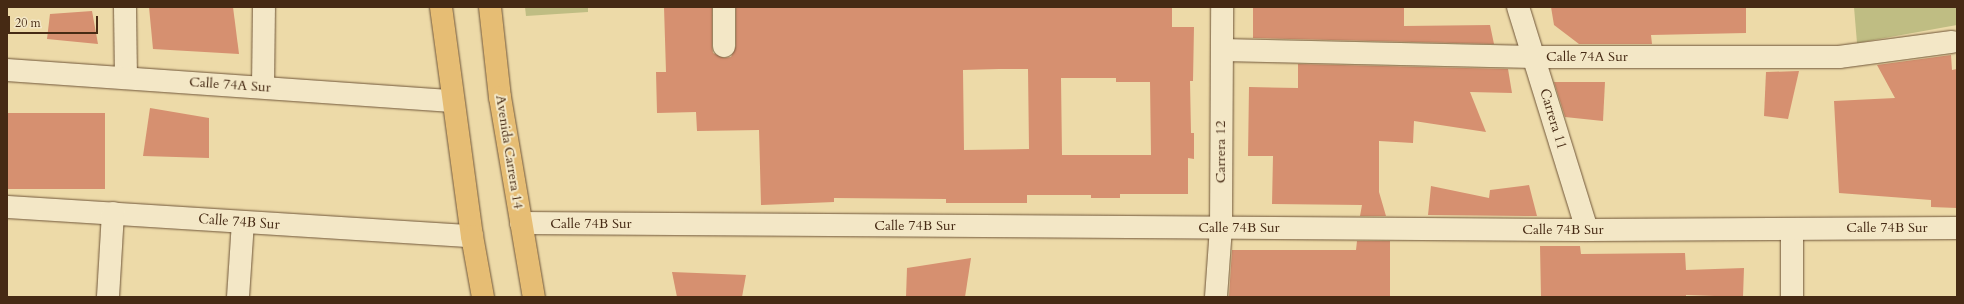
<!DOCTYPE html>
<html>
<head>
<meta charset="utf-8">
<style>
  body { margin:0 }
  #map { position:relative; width:1964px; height:304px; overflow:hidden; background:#eddaa8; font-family:Cardo,serif }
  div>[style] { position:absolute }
  .green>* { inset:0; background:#bfbd83 }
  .building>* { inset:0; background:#d69070; transform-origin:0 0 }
  .roads { filter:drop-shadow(0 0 1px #705639) drop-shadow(0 0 1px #705639) }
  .street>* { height:22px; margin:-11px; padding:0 11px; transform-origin:11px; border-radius:11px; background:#f3e7c6 }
  .secondary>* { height:22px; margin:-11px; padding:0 11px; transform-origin:11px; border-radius:11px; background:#f3e7c6 }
  .primary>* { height:22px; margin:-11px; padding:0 11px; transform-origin:11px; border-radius:11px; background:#e6bd74 }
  span { translate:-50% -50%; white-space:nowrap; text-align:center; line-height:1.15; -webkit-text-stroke:4px #f3e7c6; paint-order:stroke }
  .street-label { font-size:14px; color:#462a14 }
  .frame { position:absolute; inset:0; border:8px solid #462a14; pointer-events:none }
  .scale { position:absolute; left:8px; top:16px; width:90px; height:18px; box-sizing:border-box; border:2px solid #462a14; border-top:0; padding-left:5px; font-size:12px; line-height:14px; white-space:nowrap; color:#462a14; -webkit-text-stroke:3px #f3e7c6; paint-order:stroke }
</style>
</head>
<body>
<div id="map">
  <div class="green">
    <i style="clip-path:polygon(525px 7px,588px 7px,588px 12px,526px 16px)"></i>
    <i style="clip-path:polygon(1854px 7px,1957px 7px,1957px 25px,1857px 43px)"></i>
  </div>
  <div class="building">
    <i style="clip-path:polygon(149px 7px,233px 7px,239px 54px,153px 49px)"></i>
    <i style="clip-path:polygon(evenodd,664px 7px,712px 7px,712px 46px,713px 53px,724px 58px,731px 57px,736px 46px,736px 7px,1172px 7px,1172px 27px,1194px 27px,1193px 81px,1190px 81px,1191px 133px,1194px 133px,1194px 159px,1188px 158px,1188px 194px,1120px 194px,1120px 198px,1091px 198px,1091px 195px,1027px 195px,1027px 203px,946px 203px,946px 199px,834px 198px,834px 202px,761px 205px,759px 130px,697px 131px,696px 112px,657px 113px,656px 72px,666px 72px,664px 7px,999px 69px,1028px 69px,1029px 149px,964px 150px,963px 70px,999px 69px,664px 7px,1061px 78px,1116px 78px,1116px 82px,1150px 82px,1151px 155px,1062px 155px,1061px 78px)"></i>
    <i style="clip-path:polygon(1253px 7px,1404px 7px,1404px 26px,1490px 25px,1494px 44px,1253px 38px)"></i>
    <i style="clip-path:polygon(1551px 7px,1746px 7px,1746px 33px,1651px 35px,1652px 44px,1579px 44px,1554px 25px)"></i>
    <i style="clip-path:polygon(92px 11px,98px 44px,47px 39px,50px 14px)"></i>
    <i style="clip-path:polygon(1951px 55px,1952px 70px,1957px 69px,1957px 208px,1931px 207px,1931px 200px,1839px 193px,1834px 101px,1895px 98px,1877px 65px)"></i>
    <i style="clip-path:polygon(1298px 64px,1508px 69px,1512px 93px,1470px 92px,1486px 132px,1414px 121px,1413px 143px,1379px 141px,1379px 192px,1386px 216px,1360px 216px,1362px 205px,1272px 204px,1273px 156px,1248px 156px,1249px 87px,1298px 88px)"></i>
    <i style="clip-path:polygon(1799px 71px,1788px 119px,1764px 116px,1766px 72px)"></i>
    <i style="clip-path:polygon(1554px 82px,1605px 82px,1603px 121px,1565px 117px)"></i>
    <i style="clip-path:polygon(150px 108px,209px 118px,209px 158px,143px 156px)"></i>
    <i style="left:7px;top:113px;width:98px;height:76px"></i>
    <i style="clip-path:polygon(1529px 185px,1537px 216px,1428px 215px,1431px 186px,1489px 198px,1490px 190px)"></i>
    <i style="clip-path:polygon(1357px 241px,1390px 241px,1390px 297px,1229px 297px,1232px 250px,1356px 250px)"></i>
    <i style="clip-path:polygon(1540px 246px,1580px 246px,1581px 254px,1685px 253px,1686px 270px,1744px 268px,1743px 297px,1686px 295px,1686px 297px,1541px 297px)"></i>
    <i style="clip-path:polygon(971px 258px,965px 297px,906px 297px,907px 268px)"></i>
    <i style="clip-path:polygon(672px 272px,746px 275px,742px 297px,677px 297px)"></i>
  </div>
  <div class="roads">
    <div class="street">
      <i style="left:125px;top:7px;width:71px;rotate:89.2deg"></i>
      <i style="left:1518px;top:7px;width:233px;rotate:72.8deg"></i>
      <i style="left:724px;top:46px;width:39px;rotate:-90deg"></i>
      <i style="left:1222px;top:50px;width:312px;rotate:1.3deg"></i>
      <i style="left:1534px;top:57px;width:305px"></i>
      <i style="left:1839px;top:57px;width:114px;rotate:-7.6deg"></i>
      <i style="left:7px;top:70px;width:446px;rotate:4deg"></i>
      <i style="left:263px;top:87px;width:80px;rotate:-89.3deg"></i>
      <i style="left:7px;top:207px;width:466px;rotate:3.6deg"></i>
      <i style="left:108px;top:297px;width:84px;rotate:-86.6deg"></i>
      <i style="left:238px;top:297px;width:75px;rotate:-86.2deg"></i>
      <i style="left:1216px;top:297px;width:69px;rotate:-85.9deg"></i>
      <i style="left:1221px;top:228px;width:221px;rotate:-89.7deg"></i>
      <i style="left:1792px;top:297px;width:68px;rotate:-90deg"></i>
    </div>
    <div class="secondary">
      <i style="left:521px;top:223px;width:1066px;rotate:0.38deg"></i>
      <i style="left:1587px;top:230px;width:370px;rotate:-0.3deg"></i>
    </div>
    <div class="primary">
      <i style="left:441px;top:7px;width:231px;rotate:82.3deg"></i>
      <i style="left:472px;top:236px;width:62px;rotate:79.8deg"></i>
      <i style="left:490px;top:7px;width:91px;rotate:83.7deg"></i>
      <i style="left:500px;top:97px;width:203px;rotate:80.4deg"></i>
    </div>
  </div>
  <div class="street-label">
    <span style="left:1587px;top:57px">Calle 74A Sur</span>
    <span style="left:230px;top:85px;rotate:4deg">Calle 74A Sur</span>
    <span style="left:1553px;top:119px;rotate:73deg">Carrera 11</span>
    <span style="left:509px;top:152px;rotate:81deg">Avenida Carrera 14</span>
    <span style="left:1221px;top:152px;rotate:-90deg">Carrera 12</span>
    <span style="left:239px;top:222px;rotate:4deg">Calle 74B Sur</span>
    <span style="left:591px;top:224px">Calle 74B Sur</span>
    <span style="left:915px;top:226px">Calle 74B Sur</span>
    <span style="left:1239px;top:228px">Calle 74B Sur</span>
    <span style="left:1887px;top:228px">Calle 74B Sur</span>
    <span style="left:1563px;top:230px">Calle 74B Sur</span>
  </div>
  <div class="frame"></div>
  <div class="scale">20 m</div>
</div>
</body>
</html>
